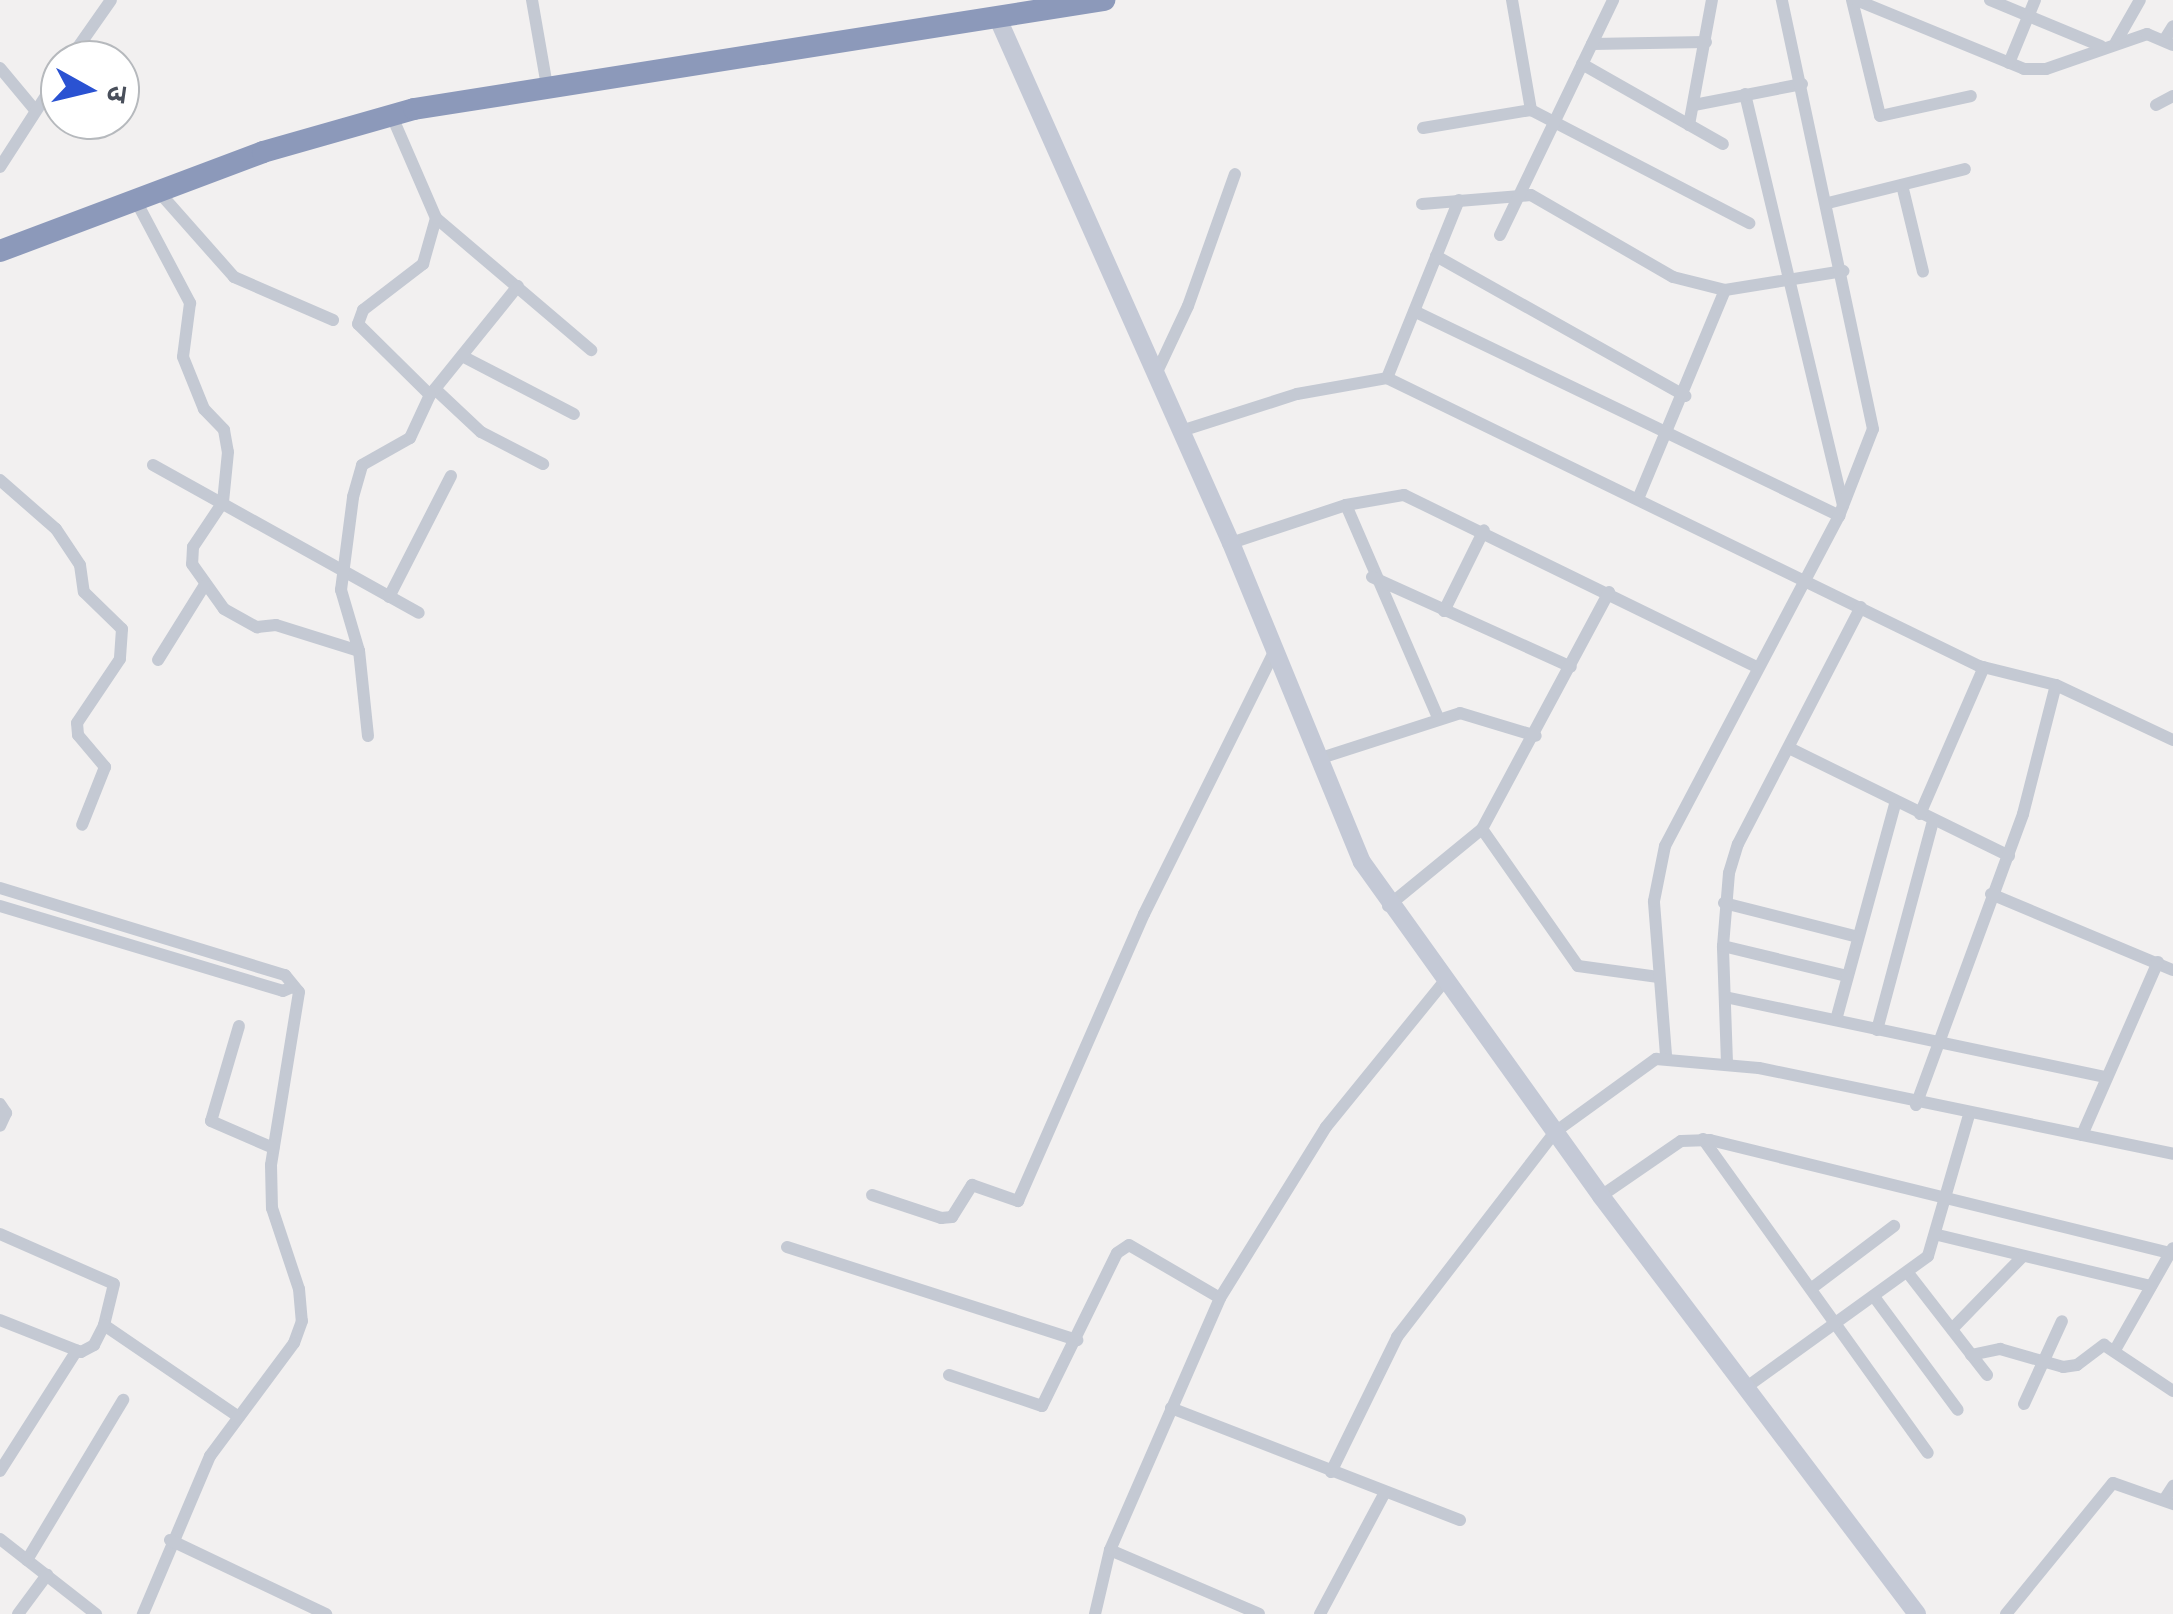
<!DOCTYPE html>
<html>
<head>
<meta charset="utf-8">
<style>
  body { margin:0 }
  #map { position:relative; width:2173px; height:1614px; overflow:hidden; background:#f2f0f0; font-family:Figtree,"Noto Sans Devanagari",sans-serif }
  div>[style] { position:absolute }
  .street>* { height:12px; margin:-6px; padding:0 6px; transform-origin:6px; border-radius:6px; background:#c4c9d3 }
  .secondary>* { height:18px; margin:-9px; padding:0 9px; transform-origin:9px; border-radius:9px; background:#c4c9d6 }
  .highway>* { height:22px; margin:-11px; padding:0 11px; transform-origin:11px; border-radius:11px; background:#8c99ba }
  span { translate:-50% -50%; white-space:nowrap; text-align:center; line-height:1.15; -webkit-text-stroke:8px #fff; paint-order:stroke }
  .north { position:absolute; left:40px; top:40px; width:100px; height:100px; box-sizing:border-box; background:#fff; border:2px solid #b6b9bd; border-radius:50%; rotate:98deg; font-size:28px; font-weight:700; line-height:40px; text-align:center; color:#494f5b }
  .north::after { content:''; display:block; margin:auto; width:35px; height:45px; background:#2a52d2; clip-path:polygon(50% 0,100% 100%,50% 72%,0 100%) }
</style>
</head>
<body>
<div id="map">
  <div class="street">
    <i style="left:532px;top:0;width:87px;rotate:80.1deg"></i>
    <i style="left:1512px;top:0;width:112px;rotate:80.2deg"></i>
    <i style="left:1852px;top:0;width:119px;rotate:76.4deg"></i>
    <i style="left:1880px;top:116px;width:93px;rotate:-12.4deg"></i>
    <i style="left:1856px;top:0;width:182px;rotate:22.3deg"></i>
    <i style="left:2024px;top:69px;width:22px"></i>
    <i style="left:2046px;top:69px;width:107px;rotate:-19.1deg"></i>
    <i style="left:2147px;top:34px;width:28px;rotate:23deg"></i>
    <i style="left:1990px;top:0;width:120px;rotate:22.5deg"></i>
    <i style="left:2165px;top:39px;width:15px;rotate:-58deg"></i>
    <i style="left:2116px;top:42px;width:48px;rotate:-60.3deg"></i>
    <i style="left:1592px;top:44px;width:114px;rotate:-1deg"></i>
    <i style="left:69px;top:60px;width:73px;rotate:-55deg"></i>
    <i style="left:2009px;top:63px;width:68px;rotate:-67.6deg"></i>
    <i style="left:1582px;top:64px;width:162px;rotate:29.6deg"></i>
    <i style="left:0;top:68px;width:55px;rotate:50.2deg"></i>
    <i style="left:1745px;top:94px;width:423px;rotate:76.6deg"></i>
    <i style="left:1694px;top:105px;width:110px;rotate:-11deg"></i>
    <i style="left:2156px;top:105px;width:19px;rotate:-28deg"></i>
    <i style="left:1689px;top:125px;width:127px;rotate:-79.6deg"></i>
    <i style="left:1423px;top:128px;width:109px;rotate:-9.5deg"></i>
    <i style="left:1531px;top:110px;width:246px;rotate:27.4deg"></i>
    <i style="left:0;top:167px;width:111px;rotate:-57.2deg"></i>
    <i style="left:1902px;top:185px;width:89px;rotate:76.4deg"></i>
    <i style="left:158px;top:191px;width:115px;rotate:48.5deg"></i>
    <i style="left:234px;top:277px;width:108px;rotate:23.5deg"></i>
    <i style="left:135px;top:199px;width:118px;rotate:62.1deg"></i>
    <i style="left:190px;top:303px;width:54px;rotate:97.4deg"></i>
    <i style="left:183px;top:357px;width:56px;rotate:68deg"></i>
    <i style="left:204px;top:409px;width:29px;rotate:46deg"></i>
    <i style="left:224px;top:430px;width:22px;rotate:80deg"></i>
    <i style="left:228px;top:452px;width:50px;rotate:95.7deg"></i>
    <i style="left:223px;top:502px;width:54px;rotate:123.7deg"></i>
    <i style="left:193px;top:547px;width:17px;rotate:93deg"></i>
    <i style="left:192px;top:564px;width:55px;rotate:54.6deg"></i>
    <i style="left:224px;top:609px;width:38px;rotate:29deg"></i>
    <i style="left:257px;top:627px;width:19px;rotate:-6deg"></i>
    <i style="left:276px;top:625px;width:87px;rotate:17.4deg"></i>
    <i style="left:1828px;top:203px;width:141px;rotate:-13.9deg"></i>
    <i style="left:1422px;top:204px;width:109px;rotate:-4.7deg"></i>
    <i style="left:1531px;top:195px;width:164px;rotate:30deg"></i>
    <i style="left:1673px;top:277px;width:54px;rotate:14deg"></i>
    <i style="left:1725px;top:290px;width:120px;rotate:-9.1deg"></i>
    <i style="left:436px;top:218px;width:204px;rotate:40.4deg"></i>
    <i style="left:1500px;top:235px;width:261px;rotate:-64.3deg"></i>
    <i style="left:1436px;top:256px;width:286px;rotate:29.3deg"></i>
    <i style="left:1416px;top:312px;width:470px;rotate:25.7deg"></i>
    <i style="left:462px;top:356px;width:126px;rotate:27.4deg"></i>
    <i style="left:1156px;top:374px;width:75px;rotate:-64.8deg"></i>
    <i style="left:1188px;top:306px;width:140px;rotate:-70.4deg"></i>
    <i style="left:1387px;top:378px;width:192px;rotate:-68deg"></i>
    <i style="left:435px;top:389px;width:63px;rotate:43.1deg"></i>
    <i style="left:481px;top:432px;width:70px;rotate:27.3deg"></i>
    <i style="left:430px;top:395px;width:140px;rotate:-51.1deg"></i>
    <i style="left:1181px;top:431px;width:122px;rotate:-17.7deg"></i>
    <i style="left:1297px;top:394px;width:91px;rotate:-10.1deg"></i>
    <i style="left:1387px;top:378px;width:658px;rotate:25.94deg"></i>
    <i style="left:1979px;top:666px;width:79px;rotate:13.9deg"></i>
    <i style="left:2056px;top:685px;width:129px;rotate:25.2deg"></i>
    <i style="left:153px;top:465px;width:304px;rotate:29.1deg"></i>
    <i style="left:0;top:480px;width:74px;rotate:41.2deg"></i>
    <i style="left:56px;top:529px;width:43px;rotate:56.3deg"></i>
    <i style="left:80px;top:565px;width:27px;rotate:82deg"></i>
    <i style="left:84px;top:592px;width:53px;rotate:44.2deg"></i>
    <i style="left:122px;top:629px;width:30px;rotate:94deg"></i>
    <i style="left:120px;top:659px;width:77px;rotate:123.9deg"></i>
    <i style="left:77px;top:723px;width:12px;rotate:85deg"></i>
    <i style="left:78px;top:735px;width:42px;rotate:49.8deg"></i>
    <i style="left:105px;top:767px;width:62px;rotate:111.6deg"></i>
    <i style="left:1638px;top:499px;width:226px;rotate:-67.4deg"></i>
    <i style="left:1346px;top:505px;width:232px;rotate:66.6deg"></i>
    <i style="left:1231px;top:543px;width:121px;rotate:-18.3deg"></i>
    <i style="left:1346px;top:505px;width:59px;rotate:-9.8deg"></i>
    <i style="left:1404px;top:495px;width:392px;rotate:26deg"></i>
    <i style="left:1372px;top:577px;width:218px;rotate:24.3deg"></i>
    <i style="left:389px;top:597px;width:136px;rotate:-62.9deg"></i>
    <i style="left:1444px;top:611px;width:90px;rotate:-63.7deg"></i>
    <i style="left:158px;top:660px;width:87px;rotate:-58.1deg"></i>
    <i style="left:368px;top:736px;width:85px;rotate:-96deg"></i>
    <i style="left:359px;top:651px;width:64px;rotate:-106.4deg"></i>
    <i style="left:341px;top:590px;width:94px;rotate:-82.6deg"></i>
    <i style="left:353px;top:497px;width:33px;rotate:-74deg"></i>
    <i style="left:362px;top:465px;width:55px;rotate:-29.4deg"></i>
    <i style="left:410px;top:438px;width:47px;rotate:-65.1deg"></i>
    <i style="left:430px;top:395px;width:101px;rotate:-135.4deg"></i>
    <i style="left:358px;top:324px;width:15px;rotate:-70deg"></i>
    <i style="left:363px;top:310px;width:76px;rotate:-37.5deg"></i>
    <i style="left:423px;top:264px;width:48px;rotate:-74.2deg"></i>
    <i style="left:436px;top:218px;width:113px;rotate:-113.4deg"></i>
    <i style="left:1789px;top:748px;width:245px;rotate:26.1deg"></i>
    <i style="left:1318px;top:759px;width:149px;rotate:-17.9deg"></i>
    <i style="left:1460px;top:713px;width:79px;rotate:16.8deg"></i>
    <i style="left:1920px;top:814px;width:160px;rotate:-66.5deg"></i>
    <i style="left:1482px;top:829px;width:167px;rotate:55deg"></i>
    <i style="left:1578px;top:966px;width:81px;rotate:7.8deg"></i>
    <i style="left:0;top:888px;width:298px;rotate:17deg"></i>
    <i style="left:285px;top:975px;width:22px;rotate:51deg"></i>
    <i style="left:299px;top:992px;width:175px;rotate:99.2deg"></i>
    <i style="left:271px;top:1165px;width:43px;rotate:88.7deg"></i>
    <i style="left:272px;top:1208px;width:85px;rotate:71.6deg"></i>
    <i style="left:299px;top:1289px;width:32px;rotate:85deg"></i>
    <i style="left:302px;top:1321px;width:23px;rotate:110deg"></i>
    <i style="left:294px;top:1343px;width:141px;rotate:126.6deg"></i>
    <i style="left:210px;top:1456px;width:172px;rotate:113deg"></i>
    <i style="left:1991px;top:894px;width:197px;rotate:22.7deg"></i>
    <i style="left:1724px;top:903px;width:138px;rotate:14.2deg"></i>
    <i style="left:0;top:906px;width:295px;rotate:16.7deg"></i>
    <i style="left:283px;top:991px;width:10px;rotate:-24deg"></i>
    <i style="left:1388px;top:906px;width:122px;rotate:-39.3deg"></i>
    <i style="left:1482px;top:829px;width:269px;rotate:-61.8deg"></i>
    <i style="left:1723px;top:946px;width:128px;rotate:13.6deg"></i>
    <i style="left:1725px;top:997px;width:389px;rotate:11.9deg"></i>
    <i style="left:1836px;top:1020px;width:224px;rotate:-74.7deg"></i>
    <i style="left:239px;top:1026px;width:99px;rotate:106.4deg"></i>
    <i style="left:211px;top:1121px;width:68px;rotate:23.5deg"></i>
    <i style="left:1877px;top:1030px;width:216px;rotate:-75deg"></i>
    <i style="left:1666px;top:1055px;width:154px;rotate:-94.5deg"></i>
    <i style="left:1654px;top:901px;width:56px;rotate:-78.7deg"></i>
    <i style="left:1665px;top:846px;width:373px;rotate:-62.2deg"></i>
    <i style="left:1839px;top:516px;width:93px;rotate:-68.7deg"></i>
    <i style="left:1873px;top:429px;width:439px;rotate:-102deg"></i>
    <i style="left:1727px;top:1063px;width:117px;rotate:-92deg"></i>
    <i style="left:1723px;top:946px;width:73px;rotate:-85.3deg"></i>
    <i style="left:1729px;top:873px;width:30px;rotate:-73deg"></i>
    <i style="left:1738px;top:844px;width:267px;rotate:-62.6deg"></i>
    <i style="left:0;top:1104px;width:11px;rotate:56deg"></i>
    <i style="left:6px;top:1113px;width:14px;rotate:115deg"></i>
    <i style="left:1916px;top:1105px;width:310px;rotate:-69.8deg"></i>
    <i style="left:2023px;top:814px;width:133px;rotate:-75.7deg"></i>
    <i style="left:2082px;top:1135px;width:189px;rotate:-66.3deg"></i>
    <i style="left:1703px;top:1139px;width:386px;rotate:54.4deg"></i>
    <i style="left:872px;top:1195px;width:73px;rotate:18.4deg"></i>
    <i style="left:941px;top:1218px;width:11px;rotate:-5deg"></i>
    <i style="left:952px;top:1217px;width:38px;rotate:-58deg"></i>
    <i style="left:972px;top:1185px;width:49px;rotate:19.2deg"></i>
    <i style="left:1018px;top:1201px;width:313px;rotate:-66.3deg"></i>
    <i style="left:1144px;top:914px;width:290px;rotate:-63.6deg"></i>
    <i style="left:1601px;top:1196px;width:97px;rotate:-34.5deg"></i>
    <i style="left:1681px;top:1141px;width:29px;rotate:-2deg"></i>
    <i style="left:1710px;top:1140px;width:475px;rotate:13.8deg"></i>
    <i style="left:0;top:1234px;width:124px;rotate:23.7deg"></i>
    <i style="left:114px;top:1284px;width:42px;rotate:103.7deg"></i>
    <i style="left:104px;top:1325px;width:163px;rotate:34.3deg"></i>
    <i style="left:1938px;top:1235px;width:219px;rotate:13.5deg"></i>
    <i style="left:787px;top:1247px;width:305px;rotate:17.8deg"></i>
    <i style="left:1908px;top:1273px;width:129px;rotate:52.2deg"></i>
    <i style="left:1812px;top:1288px;width:103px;rotate:-37.1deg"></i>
    <i style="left:1875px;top:1298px;width:139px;rotate:53.5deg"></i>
    <i style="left:0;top:1320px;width:87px;rotate:21.6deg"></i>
    <i style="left:81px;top:1352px;width:15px;rotate:-28deg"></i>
    <i style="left:94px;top:1345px;width:22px;rotate:-63deg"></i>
    <i style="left:1952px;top:1329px;width:100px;rotate:-45.8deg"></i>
    <i style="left:2115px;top:1350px;width:117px;rotate:-60.4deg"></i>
    <i style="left:1971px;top:1355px;width:30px;rotate:-12deg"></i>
    <i style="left:2000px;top:1349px;width:66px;rotate:15.9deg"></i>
    <i style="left:2063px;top:1367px;width:14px;rotate:-8deg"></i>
    <i style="left:2077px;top:1365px;width:34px;rotate:-37deg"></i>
    <i style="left:2104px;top:1345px;width:83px;rotate:33.7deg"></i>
    <i style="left:949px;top:1375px;width:98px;rotate:18.4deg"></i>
    <i style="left:1042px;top:1406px;width:170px;rotate:-63.9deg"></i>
    <i style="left:1117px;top:1253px;width:14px;rotate:-34deg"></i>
    <i style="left:1129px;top:1245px;width:105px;rotate:30.2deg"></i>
    <i style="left:1748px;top:1386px;width:222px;rotate:-35.8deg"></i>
    <i style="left:1928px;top:1256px;width:147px;rotate:-73.8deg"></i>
    <i style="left:2024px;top:1404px;width:91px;rotate:-65.4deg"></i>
    <i style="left:1171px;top:1408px;width:310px;rotate:21.2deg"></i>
    <i style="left:0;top:1471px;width:143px;rotate:-57.5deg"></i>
    <i style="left:1331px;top:1472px;width:150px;rotate:-63.9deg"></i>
    <i style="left:1397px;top:1337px;width:259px;rotate:-52.4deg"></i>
    <i style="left:1555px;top:1132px;width:125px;rotate:-35.9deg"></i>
    <i style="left:1656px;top:1059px;width:103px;rotate:5deg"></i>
    <i style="left:1759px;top:1068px;width:423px;rotate:11.7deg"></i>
    <i style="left:2164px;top:1500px;width:17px;rotate:-57deg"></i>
    <i style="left:0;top:1539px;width:122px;rotate:38deg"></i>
    <i style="left:170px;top:1540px;width:173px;rotate:25.4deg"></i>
    <i style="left:1110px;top:1550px;width:162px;rotate:23.2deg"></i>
    <i style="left:27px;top:1560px;width:187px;rotate:-59deg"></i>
    <i style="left:18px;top:1614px;width:49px;rotate:-53.4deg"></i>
    <i style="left:1095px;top:1614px;width:66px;rotate:-76.8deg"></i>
    <i style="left:1110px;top:1550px;width:275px;rotate:-66.4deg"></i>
    <i style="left:1220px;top:1298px;width:201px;rotate:-58.2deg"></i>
    <i style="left:1326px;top:1127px;width:192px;rotate:-50.9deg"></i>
    <i style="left:1320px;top:1614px;width:136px;rotate:-61.9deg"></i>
    <i style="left:2006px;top:1614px;width:169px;rotate:-50.8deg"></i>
    <i style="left:2113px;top:1483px;width:64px;rotate:19.3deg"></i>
  </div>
  <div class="secondary">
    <i style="left:999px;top:21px;width:571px;rotate:66.04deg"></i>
    <i style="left:1231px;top:543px;width:345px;rotate:67.7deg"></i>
    <i style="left:1362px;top:862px;width:411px;rotate:54.4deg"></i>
    <i style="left:1601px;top:1196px;width:524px;rotate:52.91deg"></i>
  </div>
  <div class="highway">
    <i style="left:0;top:251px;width:281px;rotate:-20.6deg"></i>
    <i style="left:263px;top:152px;width:157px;rotate:-15.9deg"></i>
    <i style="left:414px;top:109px;width:699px;rotate:-8.98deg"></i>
  </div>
  <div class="north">उ</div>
</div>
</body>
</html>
